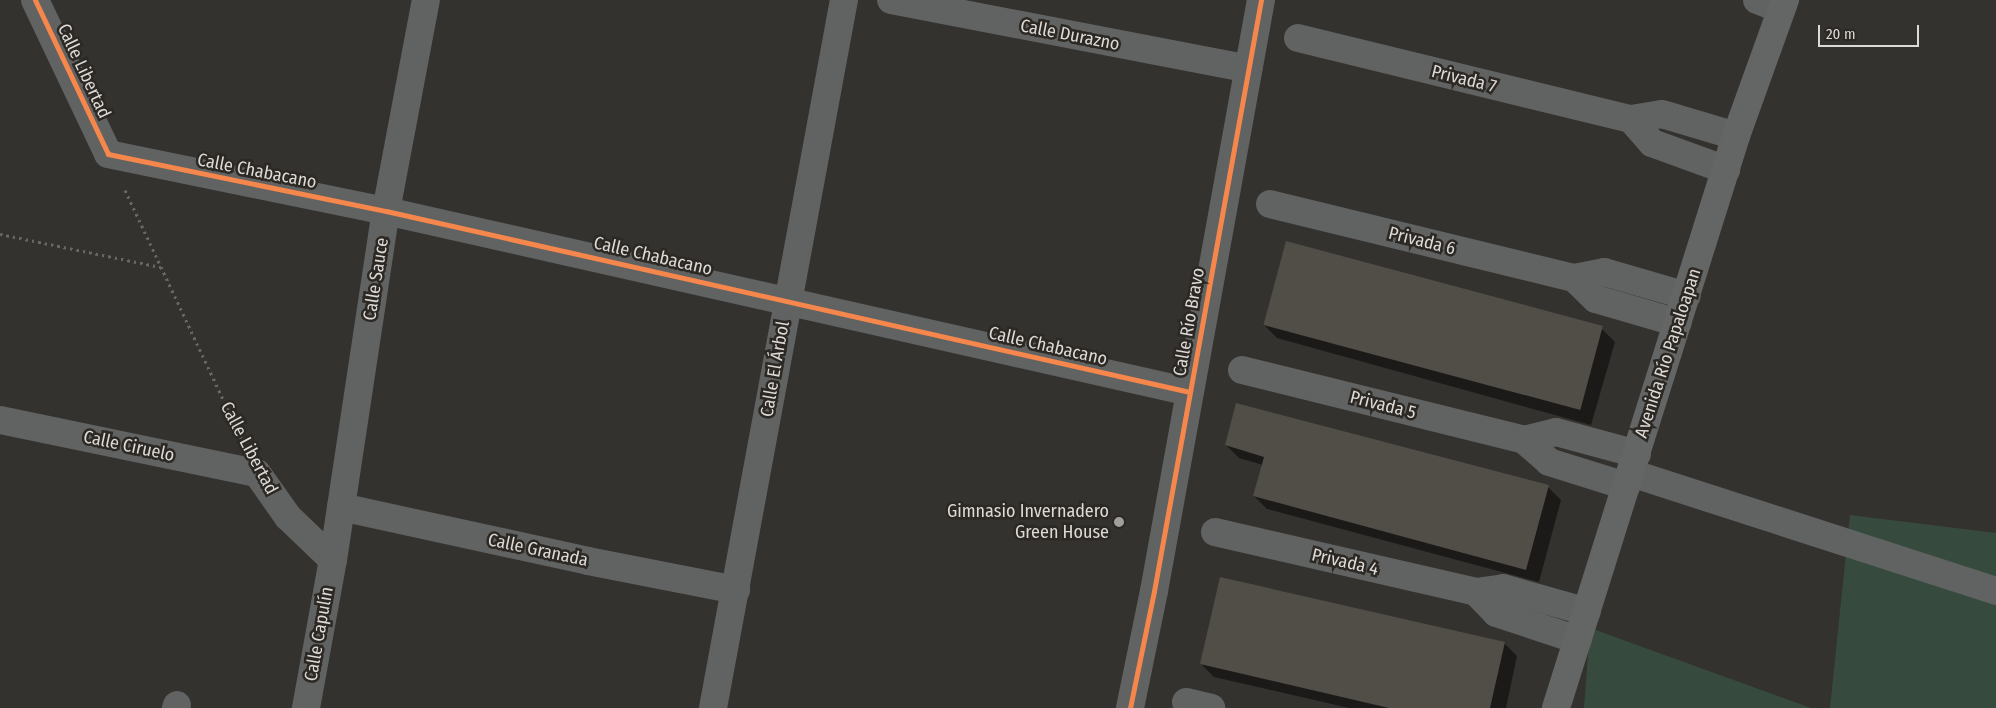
<!DOCTYPE html>
<html>
<head>
<meta charset="utf-8">
<style>
  body { margin:0 }
  #map { position:relative; width:1996px; height:708px; overflow:hidden; background:#34322f; font-family:"Fira Sans Condensed",sans-serif }
  div>[style] { position:absolute }
  .green>* { inset:0; background:#364b3d }
  .shadow>* { inset:0; background:#0007 }
  .building>* { inset:0; background:#514d47; transform-origin:0 0 }
  .path>* { height:3px; margin-top:-1.5px; transform-origin:0; background:repeating-linear-gradient(90deg,#676866 0 2.5px,transparent 0 6.5px) }
  .minor>* { height:28px; margin:-14px; padding:0 14px; transform-origin:14px; border-radius:14px; background:#616262 }
  .secondary>* { height:28px; margin:-14px; padding:0 14px; transform-origin:14px; border-radius:14px; background:#646565 }
  .cycleway>* { height:5px; margin:-2.5px; padding:0 2.5px; transform-origin:2.5px; border-radius:2.5px; background:#f5874c }
  .dots>* { width:14px; height:14px; translate:-50% -50%; box-sizing:border-box; border:2px solid #2c2823; border-radius:50% }
  span { translate:-50% -50%; white-space:nowrap; text-align:center; line-height:1.15; -webkit-text-stroke:5px #2c2823; paint-order:stroke }
  .street-label { font-size:18px; color:#dcd9d6 }
  .poi-label { font-size:18px; color:#dcd9d6 }
  .right { translate:-100% -50%; text-align:right }
  .scale { position:absolute; left:1818px; top:25px; width:101px; height:22px; box-sizing:border-box; border:2px solid #dcd9d6; border-top:0; padding-left:6px; font-size:15px; line-height:18px; white-space:nowrap; color:#dcd9d6; -webkit-text-stroke:4px #2c2823; paint-order:stroke }
</style>
</head>
<body>
<div id="map">
  <div class="green">
    <i style="clip-path:polygon(1850px 515px,1996px 533px,1996px 708px,1830px 708px)"></i>
    <i style="clip-path:polygon(1590px 628px,1811px 708px,1584px 708px)"></i>
  </div>
  <div class="shadow">
    <i style="clip-path:polygon(1264px 325px,1602px 329px,1615px 342px,1591px 425px,1277px 338px)"></i>
    <i style="clip-path:polygon(1226px 445px,1548px 487px,1561px 500px,1539px 582px,1267px 509px,1254px 496px,1263px 465px,1239px 458px)"></i>
    <i style="clip-path:polygon(1504px 643px,1517px 656px,1506px 708px,1349px 708px,1214px 677px,1201px 664px)"></i>
  </div>
  <div class="building">
    <i style="left:1286px;top:241px;width:328px;height:87px;rotate:15deg"></i>
    <i style="clip-path:polygon(1236px 403px,1549px 485px,1526px 570px,1253px 496px,1264px 457px,1225px 445px)"></i>
    <i style="clip-path:polygon(1220px 577px,1505px 642px,1490px 708px,1389px 708px,1200px 664px)"></i>
  </div>
  <div class="path">
    <i style="left:125px;top:190px;width:274px;rotate:64.9deg"></i>
    <i style="left:0;top:234px;width:164px;rotate:11.6deg"></i>
  </div>
  <div class="minor">
    <i style="left:35px;top:0;width:170px;rotate:64.6deg"></i>
    <i style="left:108px;top:154px;width:284px;rotate:11.6deg"></i>
    <i style="left:386px;top:211px;width:824px;rotate:12.69deg"></i>
    <i style="left:891px;top:0;width:364px;rotate:10.9deg"></i>
    <i style="left:1757px;top:0;width:26px;rotate:21deg"></i>
    <i style="left:1298px;top:38px;width:343px;rotate:13.7deg"></i>
    <i style="left:1631px;top:119px;width:31px;rotate:-9deg"></i>
    <i style="left:1662px;top:114px;width:77px;rotate:16.6deg"></i>
    <i style="left:1631px;top:119px;width:32px;rotate:49deg"></i>
    <i style="left:1652px;top:143px;width:79px;rotate:20deg"></i>
    <i style="left:1270px;top:204px;width:313px;rotate:13.7deg"></i>
    <i style="left:1574px;top:278px;width:31px;rotate:-11deg"></i>
    <i style="left:1604px;top:272px;width:86px;rotate:16.1deg"></i>
    <i style="left:1574px;top:278px;width:30px;rotate:44deg"></i>
    <i style="left:1596px;top:299px;width:85px;rotate:16.3deg"></i>
    <i style="left:1242px;top:370px;width:291px;rotate:13.9deg"></i>
    <i style="left:1524px;top:440px;width:33px;rotate:41deg"></i>
    <i style="left:1549px;top:462px;width:81px;rotate:17.3deg"></i>
    <i style="left:0;top:420px;width:262px;rotate:11.7deg"></i>
    <i style="left:257px;top:473px;width:54px;rotate:54.8deg"></i>
    <i style="left:288px;top:517px;width:62px;rotate:43.7deg"></i>
    <i style="left:1524px;top:440px;width:33px;rotate:-14deg"></i>
    <i style="left:1556px;top:432px;width:84px;rotate:15.2deg"></i>
    <i style="left:1631px;top:473px;width:384px;rotate:17.9deg"></i>
    <i style="left:341px;top:507px;width:253px;rotate:12.3deg"></i>
    <i style="left:588px;top:561px;width:151px;rotate:11.1deg"></i>
    <i style="left:1215px;top:532px;width:268px;rotate:12.9deg"></i>
    <i style="left:1476px;top:592px;width:27px;rotate:-8deg"></i>
    <i style="left:1503px;top:588px;width:87px;rotate:15.9deg"></i>
    <i style="left:1476px;top:592px;width:29px;rotate:46deg"></i>
    <i style="left:1496px;top:613px;width:86px;rotate:18.2deg"></i>
    <i style="left:1186px;top:702px;width:26px;rotate:13deg"></i>
    <i style="left:176px;top:708px;width:3px;rotate:-72deg"></i>
    <i style="left:306px;top:708px;width:150px;rotate:-79.7deg"></i>
    <i style="left:333px;top:560px;width:353px;rotate:-81.4deg"></i>
    <i style="left:386px;top:211px;width:215px;rotate:-79.3deg"></i>
    <i style="left:713px;top:708px;width:720px;rotate:-79.52deg"></i>
    <i style="left:1130px;top:708px;width:119px;rotate:-78.4deg"></i>
    <i style="left:1154px;top:591px;width:601px;rotate:-79.74deg"></i>
  </div>
  <div class="secondary">
    <i style="left:1556px;top:708px;width:600px;rotate:-72.53deg"></i>
    <i style="left:1736px;top:136px;width:145px;rotate:-70.2deg"></i>
  </div>
  <div class="cycleway">
    <i style="left:35px;top:0;width:170px;rotate:64.6deg"></i>
    <i style="left:108px;top:154px;width:284px;rotate:11.6deg"></i>
    <i style="left:386px;top:211px;width:824px;rotate:12.69deg"></i>
    <i style="left:1130px;top:708px;width:119px;rotate:-78.4deg"></i>
    <i style="left:1154px;top:591px;width:601px;rotate:-79.74deg"></i>
  </div>
  <div class="dots">
    <i style="left:1119px;top:522px;background:#a19f9c"></i>
  </div>
  <div class="street-label">
    <span style="left:1070px;top:35px;rotate:11deg">Calle Durazno</span>
    <span style="left:84px;top:71px;rotate:65deg">Calle Libertad</span>
    <span style="left:1464px;top:79px;rotate:14deg">Privada 7</span>
    <span style="left:257px;top:171px;rotate:11deg">Calle Chabacano</span>
    <span style="left:1422px;top:241px;rotate:14deg">Privada 6</span>
    <span style="left:653px;top:256px;rotate:13deg">Calle Chabacano</span>
    <span style="left:376px;top:279px;rotate:-81deg">Calle Sauce</span>
    <span style="left:1189px;top:322px;rotate:-80deg">Calle Río Bravo</span>
    <span style="left:1048px;top:346px;rotate:13deg">Calle Chabacano</span>
    <span style="left:1668px;top:353px;rotate:-72deg">Avenida Río Papaloapan</span>
    <span style="left:775px;top:369px;rotate:-80deg">Calle El Árbol</span>
    <span style="left:1383px;top:405px;rotate:14deg">Privada 5</span>
    <span style="left:129px;top:446px;rotate:12deg">Calle Ciruelo</span>
    <span style="left:249px;top:448px;rotate:62deg">Calle Libertad</span>
    <span style="left:538px;top:550px;rotate:12deg">Calle Granada</span>
    <span style="left:1345px;top:562px;rotate:13deg">Privada 4</span>
    <span style="left:319px;top:634px;rotate:-80deg">Calle Capulín</span>
  </div>
  <div class="poi-label">
    <span class="right" style="left:1109px;top:522px">Gimnasio Invernadero<br>Green House</span>
  </div>
  <div class="scale">20 m</div>
</div>
</body>
</html>
